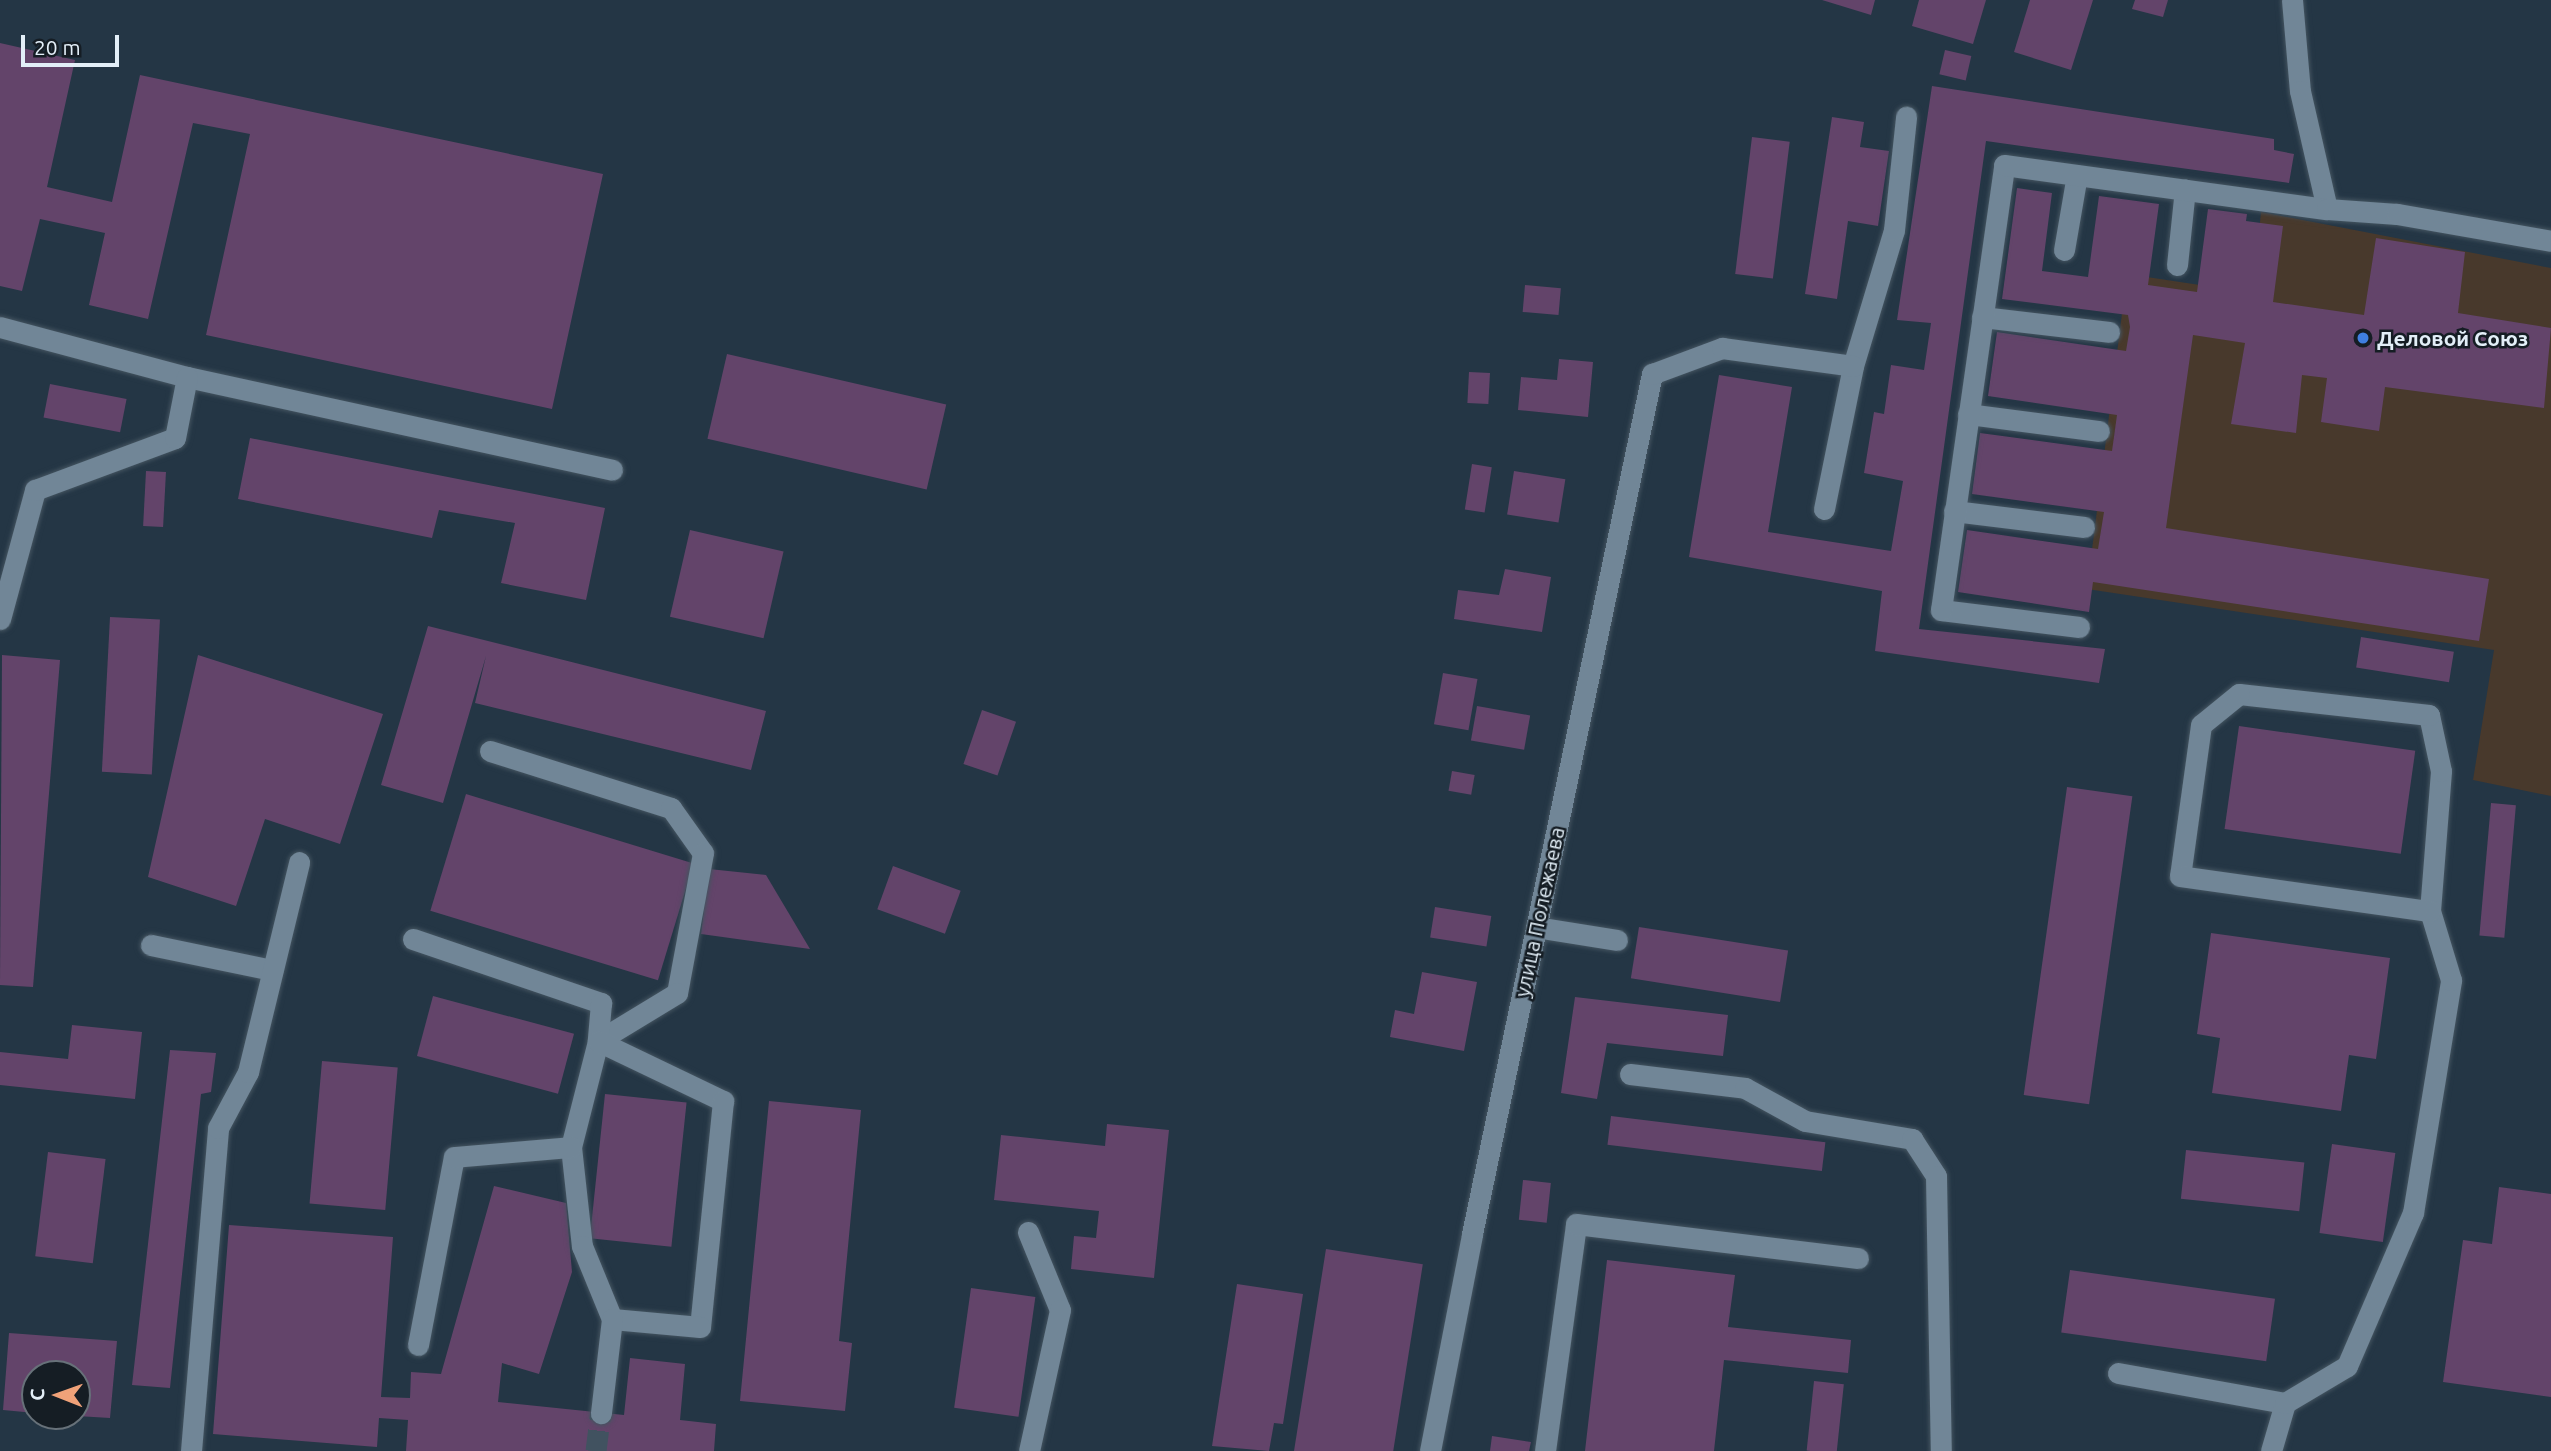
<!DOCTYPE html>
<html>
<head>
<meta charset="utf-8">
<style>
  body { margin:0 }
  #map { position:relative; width:2551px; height:1451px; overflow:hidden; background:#243645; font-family:Ubuntu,sans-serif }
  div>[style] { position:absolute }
  .commercial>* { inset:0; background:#48392c }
  .building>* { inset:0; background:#63446a; transform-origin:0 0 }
  .minor-tunnel>* { height:21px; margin-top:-10.5px; transform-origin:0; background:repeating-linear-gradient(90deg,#415260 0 21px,transparent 0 31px) }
  .roads { filter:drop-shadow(0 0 2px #445460) drop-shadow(0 0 2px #445460) }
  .minor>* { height:21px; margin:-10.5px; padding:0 10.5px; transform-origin:10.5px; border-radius:10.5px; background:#718697 }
  .dots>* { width:19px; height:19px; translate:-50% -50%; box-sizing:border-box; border:4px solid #151d24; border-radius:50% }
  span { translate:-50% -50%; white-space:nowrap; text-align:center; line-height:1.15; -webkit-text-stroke:5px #151d24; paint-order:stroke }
  .poi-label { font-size:21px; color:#e3eff8; font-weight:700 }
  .left { translate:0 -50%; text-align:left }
  .street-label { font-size:21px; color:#e3eff8 }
  .north { position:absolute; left:21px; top:1360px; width:70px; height:70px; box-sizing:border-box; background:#151d24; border:2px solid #677179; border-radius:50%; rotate:271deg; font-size:19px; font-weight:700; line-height:28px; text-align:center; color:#e3eff8 }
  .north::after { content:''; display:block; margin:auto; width:24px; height:32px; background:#f0a279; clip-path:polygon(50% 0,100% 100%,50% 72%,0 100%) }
  .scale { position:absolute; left:21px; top:35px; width:98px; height:32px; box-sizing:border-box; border:4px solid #e3eff8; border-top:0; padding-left:9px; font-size:21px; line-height:24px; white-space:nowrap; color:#e3eff8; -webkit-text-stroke:5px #151d24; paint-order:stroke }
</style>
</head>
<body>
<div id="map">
  <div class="commercial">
    <i style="clip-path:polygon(2261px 212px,2551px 268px,2551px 796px,2473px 780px,2494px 650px,2087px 589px,2127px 274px,2253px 293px)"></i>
  </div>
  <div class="building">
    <i style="clip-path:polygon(1822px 0,1875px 0,1871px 15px)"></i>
    <i style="clip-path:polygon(1919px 0,1986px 0,1973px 44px,1912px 26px)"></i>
    <i style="clip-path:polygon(2030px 0,2093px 0,2071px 70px,2014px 52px)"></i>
    <i style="clip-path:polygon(2135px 0,2168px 0,2163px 17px,2132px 9px)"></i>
    <i style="clip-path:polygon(0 43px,75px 60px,47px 187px,112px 202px,140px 75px,603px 174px,552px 409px,206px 335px,250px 134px,193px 123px,148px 319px,89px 305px,105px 233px,40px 219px,22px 291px,0 286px)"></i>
    <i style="left:1945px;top:50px;width:27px;height:25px;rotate:13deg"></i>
    <i style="clip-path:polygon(1932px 86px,2274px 139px,2274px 150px,2294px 154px,2289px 183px,1986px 141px,1919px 629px,2105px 649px,2099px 683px,1875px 651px,1882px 591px,1689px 557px,1719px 375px,1792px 387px,1768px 532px,1891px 551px,1903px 481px,1864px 473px,1874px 412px,1884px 414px,1891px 365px,1924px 370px,1931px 323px,1897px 320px)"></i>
    <i style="clip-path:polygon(1832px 117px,1864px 122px,1860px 147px,1889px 151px,1878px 226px,1848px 221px,1837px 299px,1805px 294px)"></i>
    <i style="left:1752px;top:137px;width:38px;height:138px;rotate:7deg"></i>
    <i style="clip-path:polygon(2017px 188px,2052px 193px,2042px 271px,2088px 277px,2099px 196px,2159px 204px,2148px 285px,2197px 292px,2208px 209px,2247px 214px,2246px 221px,2283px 226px,2273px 302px,2364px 315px,2376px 238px,2465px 252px,2458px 313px,2551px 328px,2544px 408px,2385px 387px,2379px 431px,2321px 422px,2327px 378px,2302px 375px,2296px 433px,2231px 424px,2245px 343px,2193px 335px,2166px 528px,2489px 579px,2479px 641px,2093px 582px,2089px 612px,1958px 592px,1967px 530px,2098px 549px,2104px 512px,1972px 494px,1980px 433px,2112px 451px,2117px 415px,1988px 396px,1997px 332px,2126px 351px,2130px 327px,2128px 315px,2002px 299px)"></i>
    <i style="left:1525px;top:285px;width:36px;height:27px;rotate:5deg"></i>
    <i style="left:727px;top:354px;width:225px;height:87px;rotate:13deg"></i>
    <i style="clip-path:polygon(1559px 359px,1593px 362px,1588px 417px,1518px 410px,1521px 377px,1557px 380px)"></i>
    <i style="left:1469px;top:372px;width:21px;height:31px;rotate:3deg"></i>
    <i style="left:50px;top:384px;width:78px;height:34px;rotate:11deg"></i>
    <i style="clip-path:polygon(250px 438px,605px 508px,586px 600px,501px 583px,515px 523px,439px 510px,432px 538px,238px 499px)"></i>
    <i style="left:1472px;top:464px;width:20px;height:46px;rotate:9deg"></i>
    <i style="left:146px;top:471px;width:20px;height:55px;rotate:3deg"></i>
    <i style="left:1514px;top:471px;width:52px;height:44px;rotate:9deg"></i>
    <i style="left:690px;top:530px;width:96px;height:89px;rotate:13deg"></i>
    <i style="clip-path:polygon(1505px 569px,1551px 577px,1542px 632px,1454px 619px,1458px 590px,1499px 595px)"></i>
    <i style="left:110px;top:617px;width:50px;height:155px;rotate:3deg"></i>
    <i style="clip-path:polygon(428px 626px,766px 711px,751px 770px,475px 703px,486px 656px,443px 803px,381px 785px)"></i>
    <i style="left:2361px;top:637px;width:94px;height:31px;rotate:9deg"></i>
    <i style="clip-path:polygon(2px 655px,60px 660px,33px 987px,0 985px)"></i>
    <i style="clip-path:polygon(198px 655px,383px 714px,340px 844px,265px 819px,236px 906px,148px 877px)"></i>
    <i style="left:1443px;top:673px;width:35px;height:52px;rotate:10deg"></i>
    <i style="left:1477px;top:706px;width:54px;height:35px;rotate:10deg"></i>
    <i style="left:982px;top:710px;width:36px;height:57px;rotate:19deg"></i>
    <i style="left:2239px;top:726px;width:178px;height:104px;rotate:8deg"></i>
    <i style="left:1452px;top:771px;width:23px;height:20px;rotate:10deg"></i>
    <i style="left:2067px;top:787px;width:66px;height:311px;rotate:8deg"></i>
    <i style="left:466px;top:794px;width:238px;height:122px;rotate:17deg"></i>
    <i style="left:2491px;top:803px;width:25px;height:133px;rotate:5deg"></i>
    <i style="left:893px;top:866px;width:72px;height:46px;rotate:20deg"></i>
    <i style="clip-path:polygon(709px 869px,766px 875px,810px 949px,701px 934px)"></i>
    <i style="left:1435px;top:907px;width:57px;height:31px;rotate:9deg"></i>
    <i style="left:1639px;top:927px;width:151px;height:52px;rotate:9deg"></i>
    <i style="clip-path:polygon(2211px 933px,2390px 958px,2376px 1059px,2349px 1055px,2341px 1111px,2212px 1093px,2220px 1038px,2197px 1034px)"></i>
    <i style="clip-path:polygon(1422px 972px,1477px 982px,1464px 1051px,1390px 1037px,1395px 1010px,1414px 1014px)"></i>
    <i style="left:433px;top:996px;width:146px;height:62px;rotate:15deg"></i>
    <i style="clip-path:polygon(1575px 997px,1728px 1015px,1723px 1056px,1607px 1043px,1597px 1099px,1561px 1093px)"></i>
    <i style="clip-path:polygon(72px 1025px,142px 1032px,135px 1099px,0 1085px,0 1052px,68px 1059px)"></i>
    <i style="clip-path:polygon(170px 1050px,216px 1053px,211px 1092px,201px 1094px,170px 1388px,132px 1385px)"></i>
    <i style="left:322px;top:1061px;width:76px;height:143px;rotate:5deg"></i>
    <i style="left:605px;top:1094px;width:82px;height:145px;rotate:6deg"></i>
    <i style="clip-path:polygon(769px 1101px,861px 1110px,839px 1341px,852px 1343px,845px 1411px,740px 1401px)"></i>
    <i style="left:1611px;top:1116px;width:216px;height:29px;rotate:7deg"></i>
    <i style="clip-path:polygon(1107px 1124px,1169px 1130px,1154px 1278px,1071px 1269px,1074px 1236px,1096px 1238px,1099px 1211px,994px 1200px,1001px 1135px,1105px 1146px)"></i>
    <i style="left:2332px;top:1144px;width:64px;height:90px;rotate:8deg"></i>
    <i style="left:2186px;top:1150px;width:119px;height:49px;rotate:6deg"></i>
    <i style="left:48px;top:1152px;width:58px;height:105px;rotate:7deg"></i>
    <i style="left:1523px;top:1180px;width:28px;height:40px;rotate:6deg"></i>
    <i style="clip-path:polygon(494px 1186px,566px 1203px,572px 1272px,539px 1374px,502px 1363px,498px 1402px,624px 1415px,630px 1358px,685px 1364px,680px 1420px,716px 1424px,714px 1451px,406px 1451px,408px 1420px,379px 1418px,377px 1447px,213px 1434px,229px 1225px,393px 1237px,381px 1397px,410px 1398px,411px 1372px,441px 1374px)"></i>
    <i style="clip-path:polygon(2499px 1187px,2551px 1194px,2551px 1397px,2443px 1382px,2463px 1240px,2492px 1244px)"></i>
    <i style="left:1326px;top:1249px;width:98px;height:205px;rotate:9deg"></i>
    <i style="clip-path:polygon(1607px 1260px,1735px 1275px,1728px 1327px,1851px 1340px,1848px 1373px,1724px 1360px,1714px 1451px,1585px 1451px)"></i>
    <i style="left:2070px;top:1270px;width:207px;height:63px;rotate:8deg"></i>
    <i style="clip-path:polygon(1237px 1284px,1303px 1294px,1283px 1424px,1274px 1423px,1269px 1451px,1212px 1446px)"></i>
    <i style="left:971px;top:1288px;width:65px;height:121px;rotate:8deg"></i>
    <i style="clip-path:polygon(9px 1333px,117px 1341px,110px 1418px,77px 1416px,77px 1374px,35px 1374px,35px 1413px,3px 1410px)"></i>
    <i style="left:1814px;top:1381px;width:30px;height:70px;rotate:6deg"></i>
    <i style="clip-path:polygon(1492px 1436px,1531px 1442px,1529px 1451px,1490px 1451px)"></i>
  </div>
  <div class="minor-tunnel">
    <i style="left:596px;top:1451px;width:38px;rotate:-83deg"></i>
  </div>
  <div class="roads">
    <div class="minor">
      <i style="left:2292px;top:0;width:91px;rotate:85deg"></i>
      <i style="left:2300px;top:91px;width:121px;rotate:77.1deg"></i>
      <i style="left:2064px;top:250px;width:76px;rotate:-80.2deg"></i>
      <i style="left:2177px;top:265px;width:76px;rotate:-84deg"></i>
      <i style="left:1982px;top:317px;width:128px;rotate:6.7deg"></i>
      <i style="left:0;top:327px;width:194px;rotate:15deg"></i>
      <i style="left:187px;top:377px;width:435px;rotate:12.3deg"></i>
      <i style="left:1968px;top:414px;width:132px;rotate:7.4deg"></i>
      <i style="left:1824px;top:509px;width:146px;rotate:-78.5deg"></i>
      <i style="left:1853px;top:366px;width:142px;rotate:-73.2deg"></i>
      <i style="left:1894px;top:230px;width:114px;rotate:-83.9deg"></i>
      <i style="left:1954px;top:511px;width:131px;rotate:7deg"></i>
      <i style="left:0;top:619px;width:134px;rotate:-74.8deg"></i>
      <i style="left:35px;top:490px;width:149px;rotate:-20.4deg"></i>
      <i style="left:175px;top:438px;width:62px;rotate:-78.9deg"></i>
      <i style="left:2079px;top:627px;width:139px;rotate:-173deg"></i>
      <i style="left:1941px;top:610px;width:449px;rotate:-81.9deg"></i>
      <i style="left:2004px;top:165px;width:326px;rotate:7.8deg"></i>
      <i style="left:2327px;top:209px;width:70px;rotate:4.1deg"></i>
      <i style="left:2397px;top:214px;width:156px;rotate:9.9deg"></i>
      <i style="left:490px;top:751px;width:190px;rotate:17.5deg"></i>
      <i style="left:671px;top:808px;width:55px;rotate:54.6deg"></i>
      <i style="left:703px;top:853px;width:142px;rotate:100.5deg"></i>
      <i style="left:677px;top:993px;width:92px;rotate:148.7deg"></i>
      <i style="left:598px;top:1041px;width:109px;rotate:104.3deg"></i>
      <i style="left:571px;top:1147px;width:100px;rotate:83.7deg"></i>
      <i style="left:582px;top:1246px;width:79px;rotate:67.7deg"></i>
      <i style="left:1536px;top:927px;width:82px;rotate:9.1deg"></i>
      <i style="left:413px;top:939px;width:199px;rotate:18.8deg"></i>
      <i style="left:601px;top:1003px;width:38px;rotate:95deg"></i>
      <i style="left:598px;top:1041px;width:139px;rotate:25.6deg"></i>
      <i style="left:723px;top:1101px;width:227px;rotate:95.8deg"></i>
      <i style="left:700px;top:1327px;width:88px;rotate:-174.8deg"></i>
      <i style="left:612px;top:1319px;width:95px;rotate:96.7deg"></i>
      <i style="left:151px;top:945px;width:124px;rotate:11.7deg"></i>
      <i style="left:1630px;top:1074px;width:116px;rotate:6.9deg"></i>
      <i style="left:1745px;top:1088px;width:68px;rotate:28.8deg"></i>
      <i style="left:1805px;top:1121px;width:109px;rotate:9.5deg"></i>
      <i style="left:1912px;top:1139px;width:44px;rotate:57deg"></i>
      <i style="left:1936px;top:1176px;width:275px;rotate:89deg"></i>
      <i style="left:1028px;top:1232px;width:84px;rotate:67.7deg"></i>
      <i style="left:1060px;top:1310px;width:144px;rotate:102.4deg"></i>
      <i style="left:418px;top:1345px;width:191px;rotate:-79.2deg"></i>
      <i style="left:454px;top:1157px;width:117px;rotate:-4.9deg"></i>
      <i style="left:2118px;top:1373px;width:170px;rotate:10.2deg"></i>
      <i style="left:191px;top:1451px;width:324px;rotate:-85.2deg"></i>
      <i style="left:218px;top:1128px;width:64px;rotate:-61.8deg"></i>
      <i style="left:248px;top:1072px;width:216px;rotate:-76.3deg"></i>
      <i style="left:1430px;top:1451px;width:221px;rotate:-79deg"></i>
      <i style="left:1472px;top:1234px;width:879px;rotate:-78.18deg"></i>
      <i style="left:1652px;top:374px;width:75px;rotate:-20.4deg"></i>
      <i style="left:1722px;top:348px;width:132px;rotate:7.8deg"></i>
      <i style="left:1545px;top:1451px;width:229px;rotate:-82.2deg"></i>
      <i style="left:1576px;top:1224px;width:284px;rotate:6.9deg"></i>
      <i style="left:2271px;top:1451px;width:50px;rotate:-73.7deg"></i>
      <i style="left:2285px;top:1403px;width:72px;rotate:-30.8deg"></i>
      <i style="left:2347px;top:1366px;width:167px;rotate:-66.7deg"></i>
      <i style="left:2413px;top:1213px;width:236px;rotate:-80.7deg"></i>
      <i style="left:2451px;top:980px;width:72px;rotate:-106.9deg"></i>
      <i style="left:2430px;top:911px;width:140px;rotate:-85.5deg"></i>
      <i style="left:2441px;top:771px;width:57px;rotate:-102.1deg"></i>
      <i style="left:2429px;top:715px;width:191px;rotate:-173.7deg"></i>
      <i style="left:2239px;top:694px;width:49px;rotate:140.8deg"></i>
      <i style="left:2201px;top:725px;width:152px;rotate:97.9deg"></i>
      <i style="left:2180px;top:876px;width:252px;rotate:8deg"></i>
    </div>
  </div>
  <div class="dots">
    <i style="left:2363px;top:338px;background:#3f7fe0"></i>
  </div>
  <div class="poi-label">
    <span class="left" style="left:2377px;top:338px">Деловой Союз</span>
  </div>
  <div class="street-label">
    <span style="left:1539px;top:912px;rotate:-78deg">улица Полежаева</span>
  </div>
  <div class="north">С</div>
  <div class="scale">20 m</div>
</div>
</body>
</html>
